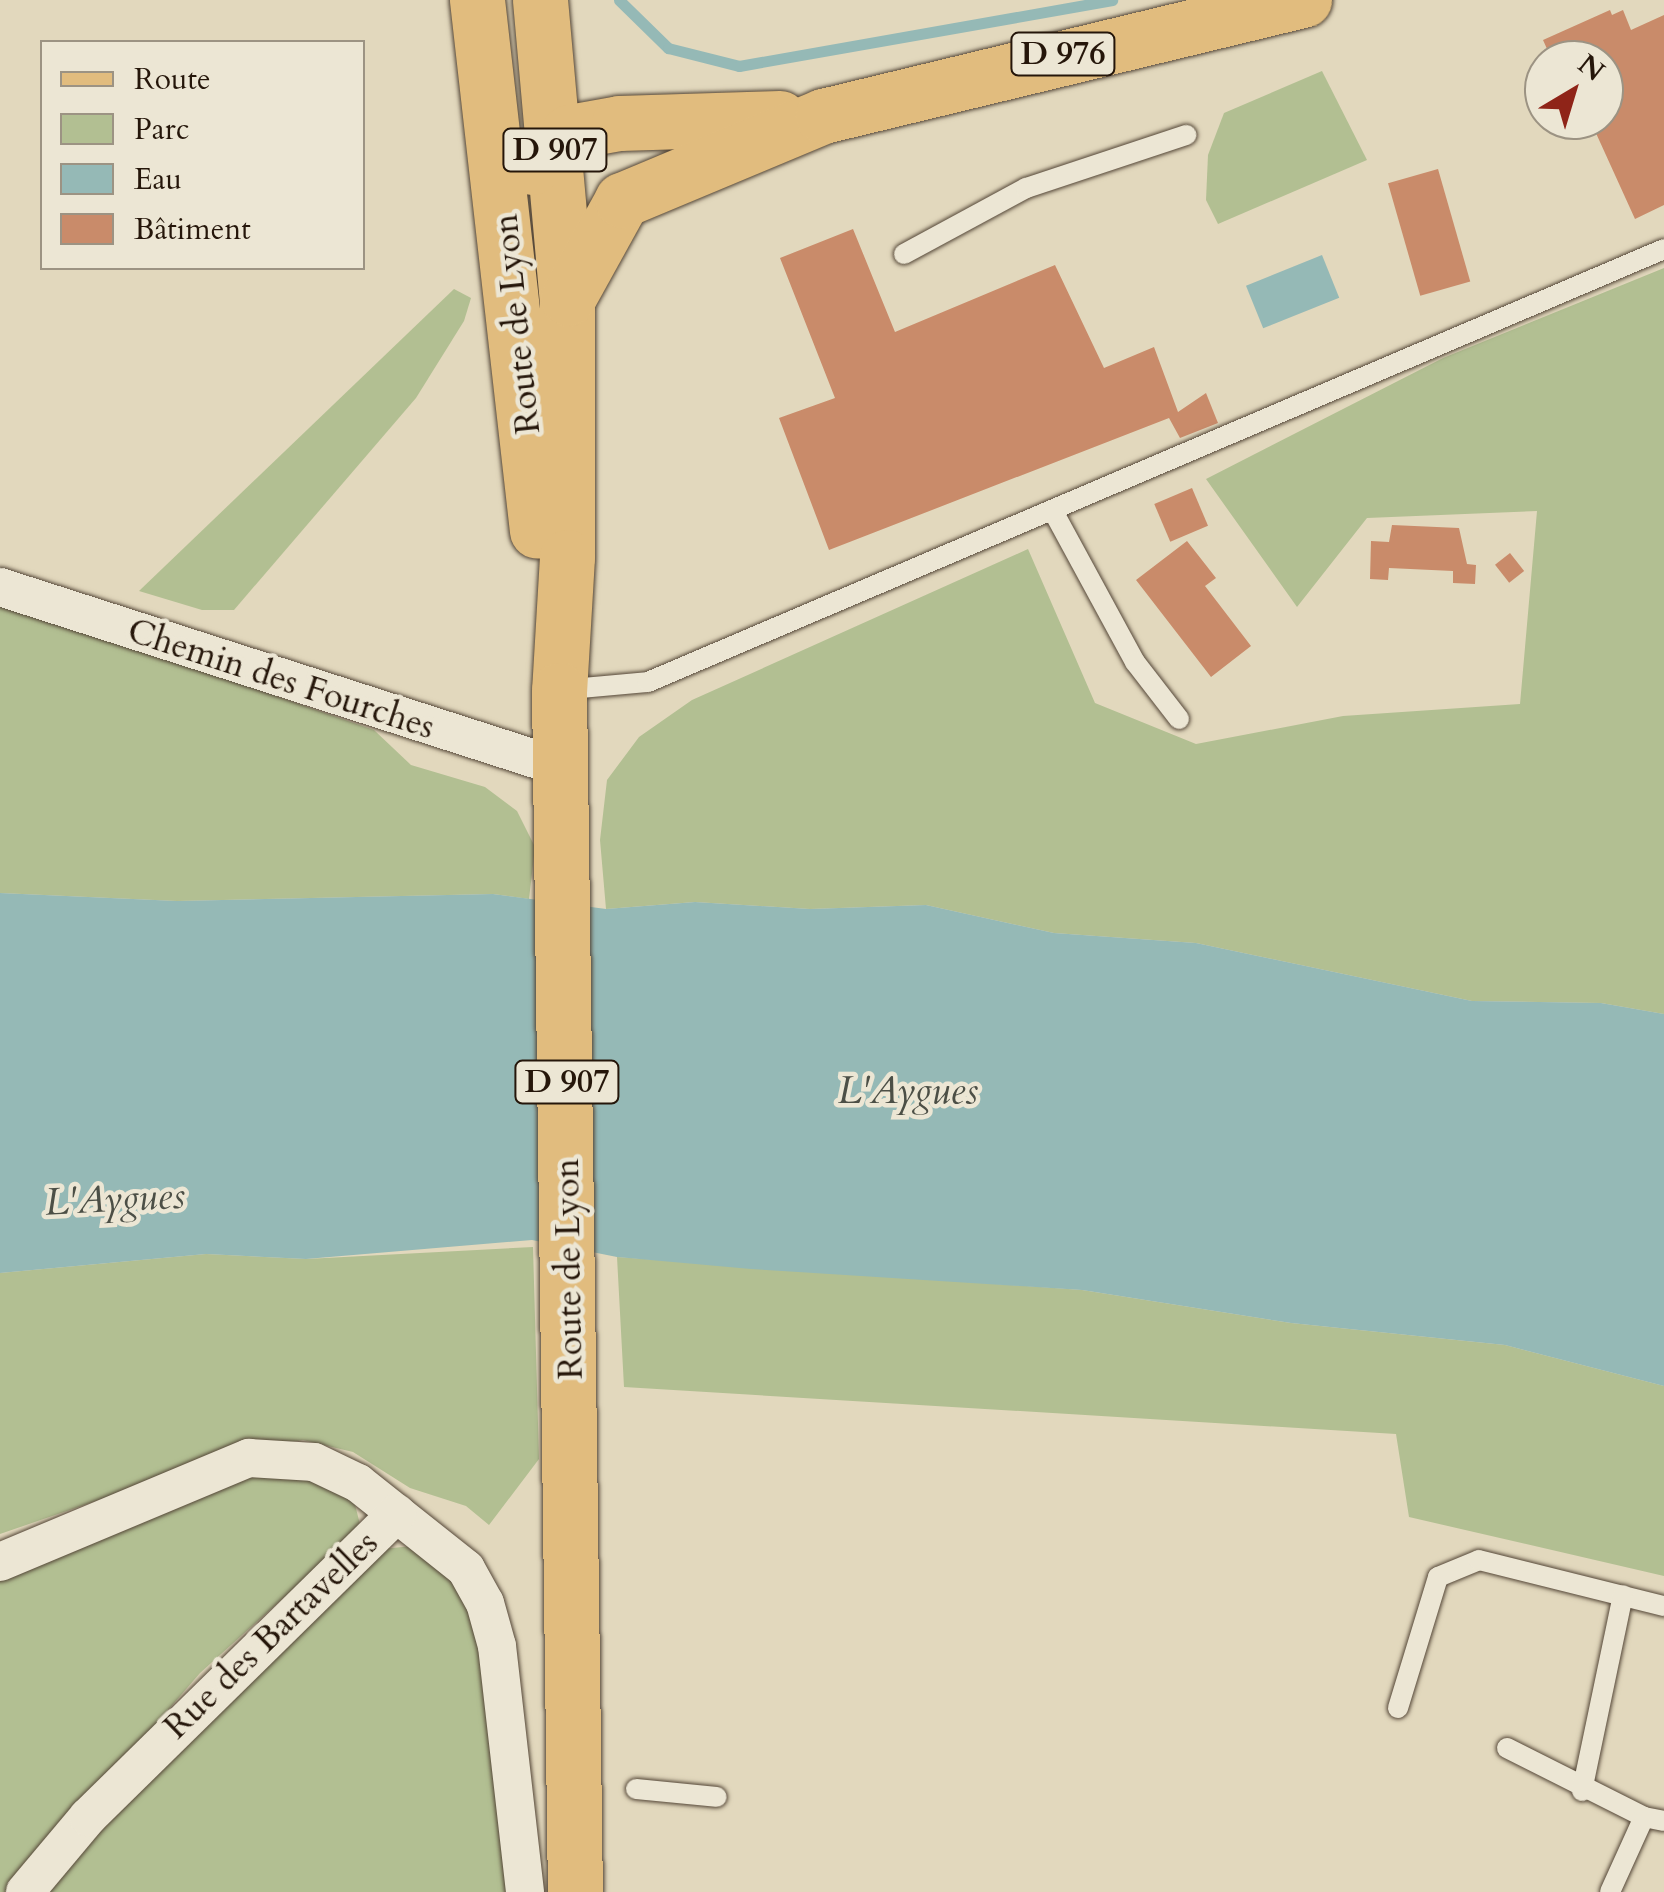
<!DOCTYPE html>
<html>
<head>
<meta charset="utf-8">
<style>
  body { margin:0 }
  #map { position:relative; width:1664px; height:1892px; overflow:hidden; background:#e2d8bd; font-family:Cardo,serif }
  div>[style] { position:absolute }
  .green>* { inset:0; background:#b2bf92 }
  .water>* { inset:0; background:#95b9b6; transform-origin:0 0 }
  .stream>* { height:11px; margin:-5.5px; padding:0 5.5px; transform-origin:5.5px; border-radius:5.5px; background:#95b9b6 }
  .building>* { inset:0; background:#c98b6a; transform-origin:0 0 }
  .roads { filter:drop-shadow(0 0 2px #544637) drop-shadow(0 0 2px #544637) }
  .service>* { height:20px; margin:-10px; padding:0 10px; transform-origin:10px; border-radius:10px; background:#ece6d4 }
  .minor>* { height:38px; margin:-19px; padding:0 19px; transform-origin:19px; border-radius:19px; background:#ece6d4 }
  .primary>* { height:55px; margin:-27.5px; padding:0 27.5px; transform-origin:27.5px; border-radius:27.5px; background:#e1bc7e }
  span { translate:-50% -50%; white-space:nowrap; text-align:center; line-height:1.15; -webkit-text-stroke:9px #ece6d4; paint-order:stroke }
  .shield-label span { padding:2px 8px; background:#ece6d4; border:2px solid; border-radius:8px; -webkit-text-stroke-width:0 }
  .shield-label { font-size:32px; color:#25160a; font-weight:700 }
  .street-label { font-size:35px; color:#25160a }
  .water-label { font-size:38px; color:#4c4f46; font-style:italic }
  .legend { position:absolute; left:40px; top:40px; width:325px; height:230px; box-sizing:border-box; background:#ece6d4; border:2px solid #9c9383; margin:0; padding:12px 18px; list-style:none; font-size:30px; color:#25160a }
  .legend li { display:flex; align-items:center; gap:20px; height:50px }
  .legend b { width:50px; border:2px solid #9c9383 }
  .north { position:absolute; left:1524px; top:40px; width:100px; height:100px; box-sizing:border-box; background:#ece6d4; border:2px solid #9c9383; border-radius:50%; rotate:38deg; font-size:28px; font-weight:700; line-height:40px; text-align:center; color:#25160a }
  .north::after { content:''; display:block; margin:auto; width:35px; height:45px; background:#8f2418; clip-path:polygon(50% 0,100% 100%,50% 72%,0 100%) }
</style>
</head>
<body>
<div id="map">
  <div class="green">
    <i style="clip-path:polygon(1322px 71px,1367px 160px,1218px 224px,1206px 200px,1208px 155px,1224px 113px)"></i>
    <i style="clip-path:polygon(1664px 268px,1664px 1014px,1601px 1003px,1472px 1001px,1196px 943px,1054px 933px,926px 905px,810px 909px,695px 902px,606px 909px,600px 840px,607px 780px,639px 737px,692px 700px,1028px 549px,1095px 703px,1196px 744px,1343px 716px,1520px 704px,1537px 511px,1367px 518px,1297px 607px,1206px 479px,1443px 358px)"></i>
    <i style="clip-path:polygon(454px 289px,471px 298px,464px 321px,416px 398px,234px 610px,202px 610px,139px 591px)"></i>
    <i style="clip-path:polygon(0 601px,374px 730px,411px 765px,485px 787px,517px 811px,535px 847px,529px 899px,493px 894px,177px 901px,0 893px)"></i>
    <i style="clip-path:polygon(533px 1247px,539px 1459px,489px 1525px,466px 1506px,410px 1488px,353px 1452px,303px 1440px,241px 1451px,0 1534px,0 1273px,206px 1254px,306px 1259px)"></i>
    <i style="clip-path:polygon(617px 1257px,1082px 1290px,1291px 1323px,1505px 1345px,1664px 1386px,1664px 1576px,1409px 1517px,1396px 1434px,624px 1387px)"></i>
    <i style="clip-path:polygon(284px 1470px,353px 1497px,361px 1528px,200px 1673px,11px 1892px,0 1892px,0 1575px,242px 1474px)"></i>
    <i style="clip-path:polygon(414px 1546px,436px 1550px,481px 1618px,514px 1892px,40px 1892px,381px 1549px)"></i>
  </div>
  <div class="water">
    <i style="left:1322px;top:255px;width:46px;height:82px;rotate:68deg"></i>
    <i style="clip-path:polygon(0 893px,177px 901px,493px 894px,606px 909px,695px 902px,810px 909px,926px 905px,1054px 933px,1196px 943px,1472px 1001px,1601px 1003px,1664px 1014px,1664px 1386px,1505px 1345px,1291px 1323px,1082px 1290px,751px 1269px,617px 1257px,532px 1240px,306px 1259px,206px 1254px,0 1273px)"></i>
  </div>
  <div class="stream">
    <i style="left:619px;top:0;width:69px;rotate:44.4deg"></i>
    <i style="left:668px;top:48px;width:73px;rotate:14.2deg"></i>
    <i style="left:739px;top:66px;width:379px;rotate:-10deg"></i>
  </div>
  <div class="building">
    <i style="clip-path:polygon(1610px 10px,1612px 15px,1623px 10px,1631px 30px,1664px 15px,1664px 205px,1635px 219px,1590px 120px,1604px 120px,1604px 60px,1552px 60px,1543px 40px)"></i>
    <i style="left:1438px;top:169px;width:117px;height:52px;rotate:74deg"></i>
    <i style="clip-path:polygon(853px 229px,895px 332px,1055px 265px,1104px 368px,1154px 347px,1178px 412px,1206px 393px,1218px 423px,1180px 438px,1169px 418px,829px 550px,779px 418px,835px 398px,780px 258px)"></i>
    <i style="left:1192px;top:488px;width:41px;height:41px;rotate:67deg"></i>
    <i style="clip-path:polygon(1392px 525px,1459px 528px,1467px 564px,1476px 565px,1475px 584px,1453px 583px,1453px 571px,1389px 568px,1388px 580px,1370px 579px,1371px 541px,1389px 542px)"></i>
    <i style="clip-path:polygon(1187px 541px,1216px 578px,1205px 586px,1251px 646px,1211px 677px,1136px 580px)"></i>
    <i style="left:1510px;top:553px;width:23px;height:19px;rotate:52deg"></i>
  </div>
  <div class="roads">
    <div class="service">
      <i style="left:904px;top:254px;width:139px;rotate:-28.4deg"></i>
      <i style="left:1026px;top:188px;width:169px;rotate:-18.3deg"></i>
      <i style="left:1053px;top:511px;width:172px;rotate:61.5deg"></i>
      <i style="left:1135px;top:662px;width:72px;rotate:52.3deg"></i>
      <i style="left:560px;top:690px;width:88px;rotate:-5.2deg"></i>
      <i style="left:648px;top:682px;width:1104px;rotate:-23.08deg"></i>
      <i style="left:1398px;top:1708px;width:137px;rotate:-73deg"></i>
      <i style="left:1438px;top:1577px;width:44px;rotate:-22.5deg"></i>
      <i style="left:1479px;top:1560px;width:191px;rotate:14deg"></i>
      <i style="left:1507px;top:1748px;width:153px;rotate:26.7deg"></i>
      <i style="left:1644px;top:1817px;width:82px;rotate:114.4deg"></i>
      <i style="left:636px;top:1789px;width:81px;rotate:5.6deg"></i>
      <i style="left:1582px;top:1791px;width:200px;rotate:-78.2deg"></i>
      <i style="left:1644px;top:1817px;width:20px;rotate:11deg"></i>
    </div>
    <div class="minor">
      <i style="left:0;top:587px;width:591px;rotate:17.82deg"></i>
      <i style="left:0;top:1562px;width:270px;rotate:-22.7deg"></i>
      <i style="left:249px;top:1458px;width:65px;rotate:3.5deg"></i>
      <i style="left:314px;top:1462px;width:49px;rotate:25.5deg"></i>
      <i style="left:358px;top:1483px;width:138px;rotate:38.5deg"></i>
      <i style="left:466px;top:1569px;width:39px;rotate:61deg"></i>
      <i style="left:485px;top:1603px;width:45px;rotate:74.4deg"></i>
      <i style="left:497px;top:1646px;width:248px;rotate:83.5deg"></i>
      <i style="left:25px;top:1892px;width:98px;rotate:-50deg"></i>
      <i style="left:88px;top:1817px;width:433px;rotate:-44.5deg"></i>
    </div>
    <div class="primary">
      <i style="left:477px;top:0;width:534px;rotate:83.55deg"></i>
      <i style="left:540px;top:0;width:302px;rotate:84.9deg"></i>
      <i style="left:567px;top:301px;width:256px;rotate:90deg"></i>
      <i style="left:567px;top:557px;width:133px;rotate:93.4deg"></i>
      <i style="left:559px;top:690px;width:1202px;rotate:89.24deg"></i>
      <i style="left:532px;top:167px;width:51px;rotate:-43.4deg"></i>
      <i style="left:569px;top:132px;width:51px;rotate:-10.2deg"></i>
      <i style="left:619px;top:123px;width:161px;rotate:-1.8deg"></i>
      <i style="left:568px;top:298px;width:112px;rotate:-61.1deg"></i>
      <i style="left:622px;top:200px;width:218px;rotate:-22.7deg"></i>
      <i style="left:823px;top:116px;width:495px;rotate:-13.6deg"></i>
    </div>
  </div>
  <div class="shield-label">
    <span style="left:1063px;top:54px">D 976</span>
    <span style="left:555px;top:150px">D 907</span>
    <span style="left:567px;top:1082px">D 907</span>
  </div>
  <div class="street-label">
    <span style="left:517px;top:324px;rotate:-96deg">Route de Lyon</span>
    <span style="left:281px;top:679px;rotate:18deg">Chemin des Fourches</span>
    <span style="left:569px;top:1269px;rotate:-91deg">Route de Lyon</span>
    <span style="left:271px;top:1635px;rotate:-44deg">Rue des Bartavelles</span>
  </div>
  <div class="water-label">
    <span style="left:908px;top:1092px">L'Aygues</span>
    <span style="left:115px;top:1200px;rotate:-3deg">L'Aygues</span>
  </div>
  <ul class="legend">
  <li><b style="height:12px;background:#e1bc7e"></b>Route</li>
  <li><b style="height:28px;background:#b2bf92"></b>Parc</li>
  <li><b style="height:28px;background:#95b9b6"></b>Eau</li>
  <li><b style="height:28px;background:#c98b6a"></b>Bâtiment</li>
  </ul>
  <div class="north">N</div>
</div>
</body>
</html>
